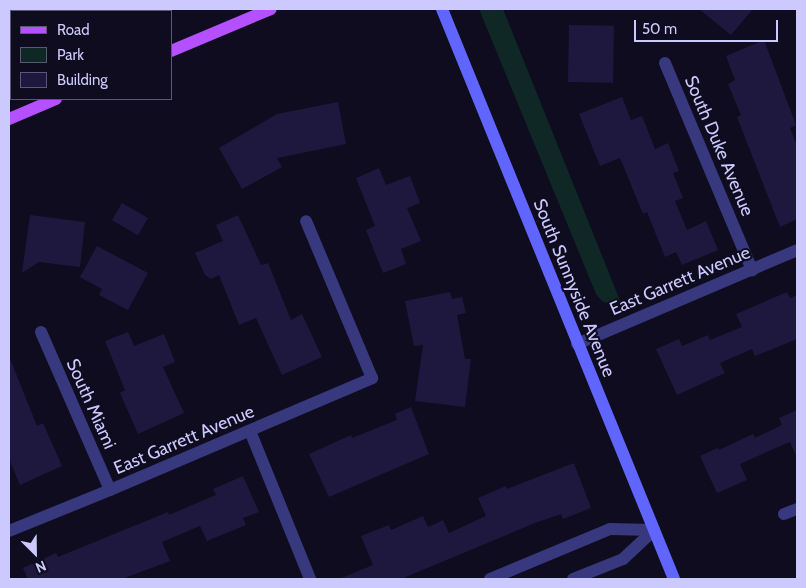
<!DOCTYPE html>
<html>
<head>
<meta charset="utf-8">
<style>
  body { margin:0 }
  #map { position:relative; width:806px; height:588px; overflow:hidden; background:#0e0c1e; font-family:Cabin,sans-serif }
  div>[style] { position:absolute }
  .green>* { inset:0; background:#0f2826 }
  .building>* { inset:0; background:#1e183f; transform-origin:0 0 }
  .street>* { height:12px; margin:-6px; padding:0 6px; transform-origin:6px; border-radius:6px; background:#37387d }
  .secondary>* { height:12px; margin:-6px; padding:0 6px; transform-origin:6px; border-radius:6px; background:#6065ff }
  .primary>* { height:12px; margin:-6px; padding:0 6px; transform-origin:6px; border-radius:6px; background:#b450ff }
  span { translate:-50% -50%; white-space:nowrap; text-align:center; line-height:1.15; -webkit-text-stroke:4px #0e0c1e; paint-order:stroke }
  .street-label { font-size:18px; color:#ccc9ff }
  .frame { position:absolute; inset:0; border:10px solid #ccc9ff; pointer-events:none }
  .legend { position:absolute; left:10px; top:10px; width:162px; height:90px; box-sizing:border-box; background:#0e0c1e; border:1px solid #5a5878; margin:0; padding:6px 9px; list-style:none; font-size:15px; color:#ccc9ff }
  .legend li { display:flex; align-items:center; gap:10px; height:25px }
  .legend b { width:25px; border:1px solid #5a5878 }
  .north { position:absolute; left:10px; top:528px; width:50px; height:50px; -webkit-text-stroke:4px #0e0c1e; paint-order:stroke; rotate:157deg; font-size:14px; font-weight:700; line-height:20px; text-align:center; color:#ccc9ff }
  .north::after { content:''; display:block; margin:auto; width:18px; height:22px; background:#ccc9ff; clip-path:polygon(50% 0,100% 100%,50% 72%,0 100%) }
  .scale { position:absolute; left:634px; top:20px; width:144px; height:22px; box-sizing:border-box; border:2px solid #ccc9ff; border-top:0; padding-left:6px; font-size:15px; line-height:18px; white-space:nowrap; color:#ccc9ff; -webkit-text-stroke:4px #0e0c1e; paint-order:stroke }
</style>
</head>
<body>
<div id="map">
  <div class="green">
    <i style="clip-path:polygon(9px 9px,61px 9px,55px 11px,11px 11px,11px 30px,9px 31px)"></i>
    <i style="clip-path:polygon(479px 9px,503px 9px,621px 303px,611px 305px,602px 301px,596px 294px)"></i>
  </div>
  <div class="building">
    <i style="clip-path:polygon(699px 9px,753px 9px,731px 35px)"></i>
    <i style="left:569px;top:25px;width:45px;height:57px;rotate:1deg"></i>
    <i style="clip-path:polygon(764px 40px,796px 125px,790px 128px,797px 146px,797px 219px,780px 227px,737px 117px,741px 115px,728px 84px,735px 80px,726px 56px)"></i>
    <i style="clip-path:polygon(622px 97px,631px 120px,642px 116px,655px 149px,668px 143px,679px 171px,673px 173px,683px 198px,675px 201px,687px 230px,706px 221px,718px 250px,682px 265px,676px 252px,665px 257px,647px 212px,643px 214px,620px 158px,600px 166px,579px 114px)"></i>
    <i style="clip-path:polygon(338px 102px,346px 144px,277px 158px,282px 167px,242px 189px,219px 148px,277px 114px)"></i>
    <i style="clip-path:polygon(379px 168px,386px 185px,410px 176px,420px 203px,407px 208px,421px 241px,401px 249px,406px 264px,383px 273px,366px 230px,375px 226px,356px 178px)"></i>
    <i style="left:122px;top:203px;width:30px;height:20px;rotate:30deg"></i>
    <i style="clip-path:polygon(30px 215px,85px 222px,80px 267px,39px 262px,22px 273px)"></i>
    <i style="clip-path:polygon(238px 215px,261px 265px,268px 263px,291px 320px,302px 314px,322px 357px,282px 375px,256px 318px,239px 325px,219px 275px,211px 279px,205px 275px,195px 253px,223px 241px,216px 225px)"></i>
    <i style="clip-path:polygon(97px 246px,148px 273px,128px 310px,99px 295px,102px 289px,80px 277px)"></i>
    <i style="clip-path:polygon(450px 292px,452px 299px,462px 297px,466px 313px,457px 315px,465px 359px,471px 359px,465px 407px,415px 401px,423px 345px,414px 346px,405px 301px)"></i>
    <i style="clip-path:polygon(787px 292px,790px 298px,797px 295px,797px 339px,755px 356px,752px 349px,720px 363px,725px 373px,677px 395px,656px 349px,679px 339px,682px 346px,708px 335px,710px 340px,742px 327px,736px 314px)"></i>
    <i style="clip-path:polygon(128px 332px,134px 346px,164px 334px,175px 362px,163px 367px,184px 413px,138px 434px,120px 393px,125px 390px,105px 341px)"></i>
    <i style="clip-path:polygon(9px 356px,37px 426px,43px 423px,62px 466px,20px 485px,9px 459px)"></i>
    <i style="clip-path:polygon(411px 407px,429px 454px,329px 497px,309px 454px,351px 435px,352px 438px,397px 420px,395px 414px)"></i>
    <i style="clip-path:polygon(797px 410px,797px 458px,790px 442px,771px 450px,740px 464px,747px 480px,717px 493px,700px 456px,718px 448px,719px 450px,753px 434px,755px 438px,782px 425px,779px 418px)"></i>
    <i style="clip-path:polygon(574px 463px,591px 508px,563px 519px,561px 514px,535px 523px,401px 579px,339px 579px,373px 565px,361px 536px,389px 525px,391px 530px,423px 516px,428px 527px,443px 520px,449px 533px,486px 516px,478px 498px,506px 486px,507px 489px)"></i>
    <i style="clip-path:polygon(243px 476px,259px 512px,243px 518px,246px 525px,207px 541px,200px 526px,162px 542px,170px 561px,122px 579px,28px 579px,23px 568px,56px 553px,58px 557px,168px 512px,169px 515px,216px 495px,213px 489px)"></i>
  </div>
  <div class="street">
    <i style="left:665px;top:63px;width:225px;rotate:67.2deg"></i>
    <i style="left:41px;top:332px;width:172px;rotate:66.4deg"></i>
    <i style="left:577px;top:344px;width:239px;rotate:-23.1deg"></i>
    <i style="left:250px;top:431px;width:160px;rotate:67.9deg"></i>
    <i style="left:784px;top:514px;width:14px;rotate:-21deg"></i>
    <i style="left:9px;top:531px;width:109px;rotate:-22.1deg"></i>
    <i style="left:110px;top:490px;width:285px;rotate:-23.1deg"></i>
    <i style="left:372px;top:378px;width:170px;rotate:-112.8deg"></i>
    <i style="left:490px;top:579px;width:130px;rotate:-22.6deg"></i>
    <i style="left:610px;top:529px;width:44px;rotate:1.3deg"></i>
    <i style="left:573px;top:579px;width:54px;rotate:-21.8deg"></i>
    <i style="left:623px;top:559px;width:42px;rotate:-43.1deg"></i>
  </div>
  <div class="secondary">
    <i style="left:442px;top:9px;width:615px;rotate:67.85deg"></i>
  </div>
  <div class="primary">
    <i style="left:157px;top:11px;width:6px;rotate:-18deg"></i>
    <i style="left:171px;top:51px;width:108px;rotate:-22.8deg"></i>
    <i style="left:9px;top:73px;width:2px;rotate:-27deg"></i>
    <i style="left:9px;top:119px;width:51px;rotate:-23.1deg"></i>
  </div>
  <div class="street-label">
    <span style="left:719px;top:146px;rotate:67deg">South Duke Avenue</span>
    <span style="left:680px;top:281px;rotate:-23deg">East Garrett Avenue</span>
    <span style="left:574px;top:288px;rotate:68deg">South Sunnyside Avenue</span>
    <span style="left:91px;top:404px;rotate:66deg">South Miami</span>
    <span style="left:184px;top:440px;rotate:-23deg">East Garrett Avenue</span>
  </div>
  <div class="frame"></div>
  <ul class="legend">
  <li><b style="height:6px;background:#b450ff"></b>Road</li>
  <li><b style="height:14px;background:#0f2826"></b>Park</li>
  <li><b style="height:14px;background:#1e183f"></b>Building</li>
  </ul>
  <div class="north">N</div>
  <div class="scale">50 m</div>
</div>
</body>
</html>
